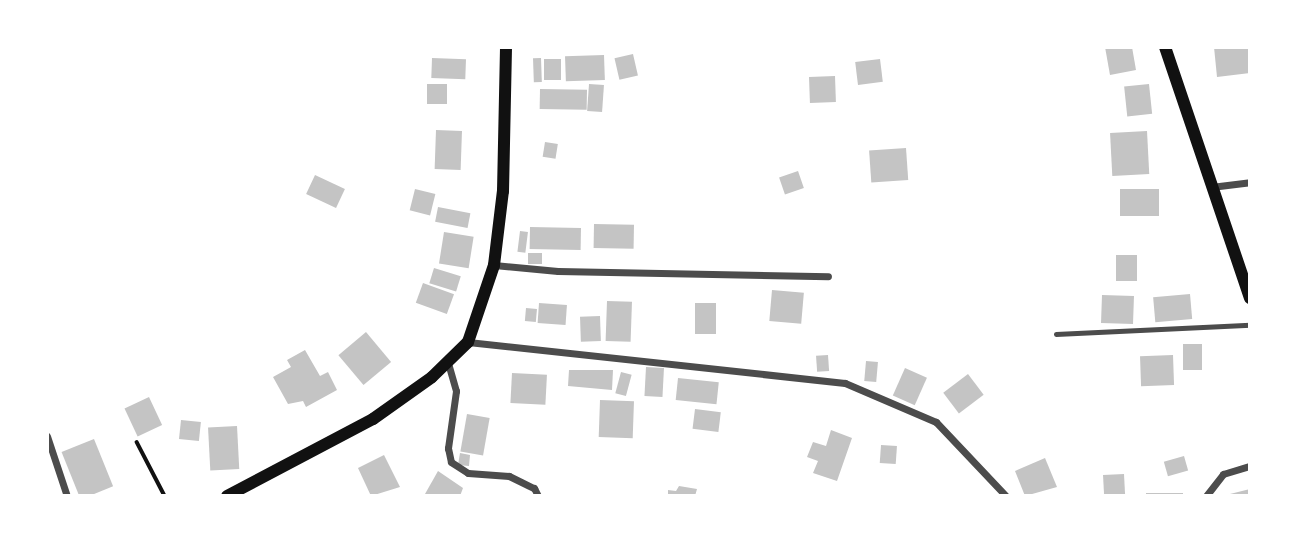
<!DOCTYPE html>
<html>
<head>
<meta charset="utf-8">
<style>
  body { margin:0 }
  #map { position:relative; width:1297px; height:543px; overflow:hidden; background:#fff; font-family:"Asap Condensed",sans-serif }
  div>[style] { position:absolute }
  .building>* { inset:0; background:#c4c4c4; transform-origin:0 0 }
  .path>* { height:3.5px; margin:-1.75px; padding:0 1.75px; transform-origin:1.75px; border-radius:1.75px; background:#111 }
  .service>* { height:4.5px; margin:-2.25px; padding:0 2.25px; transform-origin:2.25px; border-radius:2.25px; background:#4c4c4c }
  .minor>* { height:7px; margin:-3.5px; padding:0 3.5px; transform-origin:3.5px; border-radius:3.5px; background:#4c4c4c }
  .secondary>* { height:12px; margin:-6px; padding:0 6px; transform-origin:6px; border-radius:6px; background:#111 }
  .primary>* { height:12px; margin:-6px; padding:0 6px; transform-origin:6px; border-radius:6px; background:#111 }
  span { translate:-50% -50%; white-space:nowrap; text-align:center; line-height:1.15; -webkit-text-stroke:7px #fff; paint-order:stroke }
  .frame { position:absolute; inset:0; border:49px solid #fff; pointer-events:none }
</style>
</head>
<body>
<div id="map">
  <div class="building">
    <i style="clip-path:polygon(1105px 47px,1132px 47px,1136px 70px,1110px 75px)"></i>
    <i style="clip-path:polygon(1214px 47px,1250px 47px,1250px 73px,1217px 77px)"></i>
    <i style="left:633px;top:54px;width:22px;height:19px;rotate:77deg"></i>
    <i style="left:604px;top:55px;width:25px;height:39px;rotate:88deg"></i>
    <i style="left:432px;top:58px;width:34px;height:20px;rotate:2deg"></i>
    <i style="left:541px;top:58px;width:24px;height:8px;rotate:88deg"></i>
    <i style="left:544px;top:59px;width:17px;height:21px"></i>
    <i style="left:880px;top:59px;width:23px;height:25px;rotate:83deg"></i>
    <i style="left:835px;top:76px;width:26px;height:26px;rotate:88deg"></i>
    <i style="left:427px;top:84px;width:20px;height:20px"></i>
    <i style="left:589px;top:84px;width:15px;height:27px;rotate:4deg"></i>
    <i style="left:1149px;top:84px;width:30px;height:25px;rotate:84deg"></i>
    <i style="left:540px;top:89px;width:47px;height:20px;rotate:1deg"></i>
    <i style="left:436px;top:130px;width:26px;height:39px;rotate:2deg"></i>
    <i style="left:1147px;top:131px;width:43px;height:37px;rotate:87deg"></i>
    <i style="left:545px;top:142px;width:13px;height:15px;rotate:9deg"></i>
    <i style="left:906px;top:148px;width:32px;height:37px;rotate:86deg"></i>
    <i style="left:798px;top:171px;width:18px;height:20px;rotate:71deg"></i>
    <i style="left:315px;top:175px;width:33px;height:21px;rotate:25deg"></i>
    <i style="left:415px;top:189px;width:21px;height:22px;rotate:14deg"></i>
    <i style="left:1159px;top:189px;width:27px;height:39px;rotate:90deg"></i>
    <i style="left:438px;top:207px;width:33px;height:15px;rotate:11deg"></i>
    <i style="left:594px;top:224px;width:40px;height:24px;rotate:1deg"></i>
    <i style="left:530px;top:227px;width:51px;height:22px;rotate:1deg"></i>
    <i style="left:520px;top:231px;width:8px;height:21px;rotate:7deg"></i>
    <i style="left:444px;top:232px;width:30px;height:32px;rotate:9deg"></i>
    <i style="left:528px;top:253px;width:14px;height:11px"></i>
    <i style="left:1116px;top:255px;width:21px;height:26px"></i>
    <i style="left:434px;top:268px;width:28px;height:16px;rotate:17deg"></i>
    <i style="left:423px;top:283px;width:33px;height:21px;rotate:20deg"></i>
    <i style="left:772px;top:290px;width:32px;height:31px;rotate:5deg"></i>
    <i style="left:1190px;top:294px;width:25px;height:37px;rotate:85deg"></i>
    <i style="left:1102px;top:295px;width:32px;height:28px;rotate:2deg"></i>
    <i style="left:607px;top:301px;width:25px;height:40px;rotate:2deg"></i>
    <i style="left:539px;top:303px;width:28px;height:20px;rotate:4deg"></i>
    <i style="left:695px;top:303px;width:21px;height:31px"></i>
    <i style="left:526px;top:308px;width:11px;height:13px;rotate:5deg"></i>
    <i style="left:600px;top:316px;width:25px;height:20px;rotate:88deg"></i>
    <i style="left:366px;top:332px;width:39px;height:36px;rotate:50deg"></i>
    <i style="left:1183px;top:344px;width:19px;height:26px"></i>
    <i style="clip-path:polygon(305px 350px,320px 376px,328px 372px,337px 390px,306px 407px,303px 401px,288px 404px,273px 377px,291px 367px,287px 360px)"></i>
    <i style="left:828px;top:355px;width:16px;height:12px;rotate:86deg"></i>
    <i style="left:1173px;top:355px;width:30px;height:33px;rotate:88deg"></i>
    <i style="left:866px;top:361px;width:12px;height:20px;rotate:5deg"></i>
    <i style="left:646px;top:367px;width:18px;height:29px;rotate:3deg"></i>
    <i style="left:905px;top:368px;width:24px;height:30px;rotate:24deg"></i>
    <i style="clip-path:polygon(569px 370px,613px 370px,612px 390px,568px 386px)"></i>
    <i style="left:621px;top:372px;width:11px;height:22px;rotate:15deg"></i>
    <i style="left:512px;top:373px;width:35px;height:30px;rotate:3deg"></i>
    <i style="left:968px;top:374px;width:26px;height:31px;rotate:53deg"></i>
    <i style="left:678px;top:378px;width:41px;height:22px;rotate:6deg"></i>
    <i style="left:149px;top:397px;width:31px;height:27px;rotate:65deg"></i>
    <i style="left:600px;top:400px;width:34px;height:37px;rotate:2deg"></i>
    <i style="left:695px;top:409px;width:26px;height:20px;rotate:7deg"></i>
    <i style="left:467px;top:414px;width:23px;height:38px;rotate:10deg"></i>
    <i style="left:181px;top:420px;width:20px;height:19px;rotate:6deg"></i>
    <i style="left:237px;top:426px;width:43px;height:29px;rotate:87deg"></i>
    <i style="clip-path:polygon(831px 430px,852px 438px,837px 481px,813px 473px,818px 461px,807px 457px,813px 442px,826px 446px)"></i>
    <i style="left:94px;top:439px;width:51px;height:35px;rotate:68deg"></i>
    <i style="left:881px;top:445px;width:16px;height:18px;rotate:4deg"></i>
    <i style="clip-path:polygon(460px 453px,470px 455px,469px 466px,458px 465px)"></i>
    <i style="clip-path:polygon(384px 455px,400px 487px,371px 496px,358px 468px)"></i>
    <i style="left:1184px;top:456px;width:15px;height:21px;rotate:74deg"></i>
    <i style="clip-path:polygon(1045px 458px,1057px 487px,1025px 496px,1015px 471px)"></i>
    <i style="clip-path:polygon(438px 471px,463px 488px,460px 496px,425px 494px)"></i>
    <i style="left:1124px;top:474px;width:22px;height:21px;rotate:87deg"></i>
    <i style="clip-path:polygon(679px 486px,697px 489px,695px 496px,668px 496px,668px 490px,676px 491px)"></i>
    <i style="clip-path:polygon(1250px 489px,1250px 496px,1226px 496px,1226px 495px)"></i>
    <i style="left:1146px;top:493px;width:37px;height:3px"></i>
  </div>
  <div class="path">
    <i style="left:137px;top:442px;width:61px;rotate:62.6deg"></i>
  </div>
  <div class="service">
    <i style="left:1056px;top:334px;width:194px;rotate:-2.7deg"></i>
  </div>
  <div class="minor">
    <i style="left:1211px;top:187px;width:39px;rotate:-7deg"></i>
    <i style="left:494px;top:265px;width:64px;rotate:5.4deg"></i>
    <i style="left:558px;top:271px;width:270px;rotate:1.1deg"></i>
    <i style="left:468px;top:342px;width:379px;rotate:6.2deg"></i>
    <i style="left:845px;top:383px;width:99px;rotate:23.2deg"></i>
    <i style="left:936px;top:422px;width:102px;rotate:46.6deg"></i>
    <i style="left:448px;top:363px;width:29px;rotate:74deg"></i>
    <i style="left:456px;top:391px;width:58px;rotate:98deg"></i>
    <i style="left:448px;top:448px;width:14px;rotate:78deg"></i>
    <i style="left:451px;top:462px;width:20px;rotate:33deg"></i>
    <i style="left:468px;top:473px;width:41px;rotate:4.2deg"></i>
    <i style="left:509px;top:476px;width:28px;rotate:26deg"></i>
    <i style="left:534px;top:488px;width:9px;rotate:63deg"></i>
    <i style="left:47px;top:436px;width:63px;rotate:71.6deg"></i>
    <i style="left:1206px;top:496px;width:28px;rotate:-52deg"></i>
    <i style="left:1223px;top:474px;width:28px;rotate:-17deg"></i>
  </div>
  <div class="secondary">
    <i style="left:1165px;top:47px;width:265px;rotate:71.3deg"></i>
  </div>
  <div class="primary">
    <i style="left:227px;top:496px;width:165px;rotate:-27.8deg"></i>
    <i style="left:373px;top:419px;width:72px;rotate:-35.4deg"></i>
    <i style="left:432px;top:377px;width:50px;rotate:-44.2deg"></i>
    <i style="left:468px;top:342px;width:81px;rotate:-71.3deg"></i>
    <i style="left:494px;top:265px;width:75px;rotate:-83.1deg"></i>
    <i style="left:503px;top:191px;width:144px;rotate:-88.8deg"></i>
  </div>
  <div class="frame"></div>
</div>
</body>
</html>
